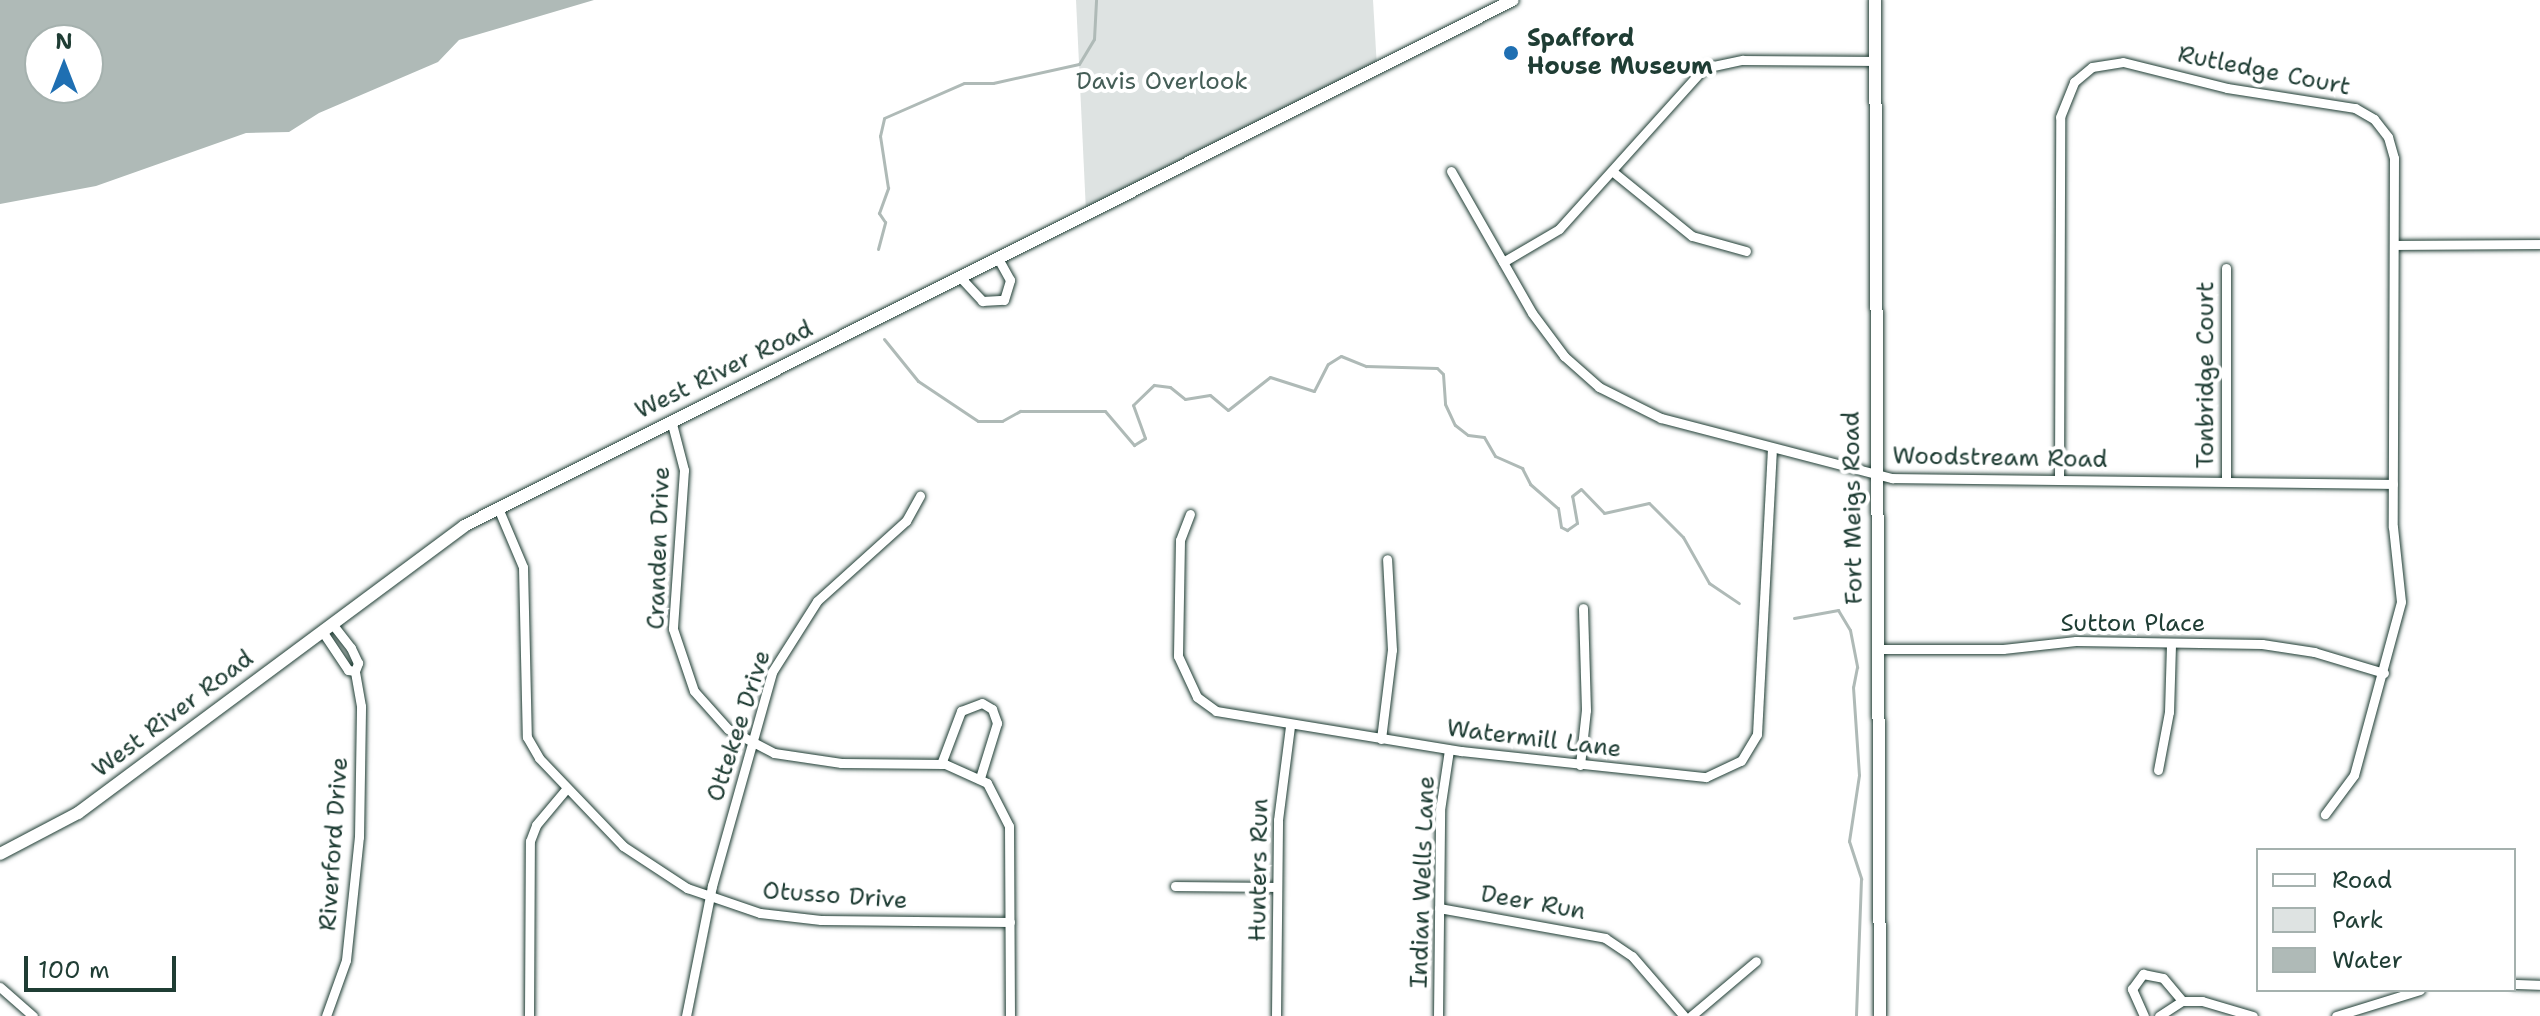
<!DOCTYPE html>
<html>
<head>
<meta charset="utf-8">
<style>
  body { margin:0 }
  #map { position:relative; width:2540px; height:1016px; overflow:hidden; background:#fff; font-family:"Shantell Sans",sans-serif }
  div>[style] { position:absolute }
  .green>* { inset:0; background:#dee3e2 }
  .water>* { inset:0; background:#afbab7 }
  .stream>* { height:3px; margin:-1.5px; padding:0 1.5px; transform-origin:1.5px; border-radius:1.5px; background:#afbab7 }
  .roads { filter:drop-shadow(0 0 2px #1f3d34) drop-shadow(0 0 2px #1f3d34) }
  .street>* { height:9px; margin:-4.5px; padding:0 4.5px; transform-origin:4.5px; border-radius:4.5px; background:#fff }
  .secondary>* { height:12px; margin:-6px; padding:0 6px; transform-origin:6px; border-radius:6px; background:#fff }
  .dots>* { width:22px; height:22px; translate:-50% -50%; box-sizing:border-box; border:4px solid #fff; border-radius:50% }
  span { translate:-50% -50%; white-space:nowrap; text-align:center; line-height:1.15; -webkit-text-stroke:8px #fff; paint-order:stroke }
  .poi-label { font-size:24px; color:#1f3d34; font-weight:700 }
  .left { translate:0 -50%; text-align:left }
  .street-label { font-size:24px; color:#1f3d34 }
  .park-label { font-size:24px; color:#455e57 }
  .legend { position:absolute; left:2256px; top:848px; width:260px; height:144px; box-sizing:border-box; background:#fff; border:2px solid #a5b1ae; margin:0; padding:10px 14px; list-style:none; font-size:24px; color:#1f3d34 }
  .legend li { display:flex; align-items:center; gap:16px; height:40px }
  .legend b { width:40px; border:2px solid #a5b1ae }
  .north { position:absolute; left:24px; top:24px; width:80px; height:80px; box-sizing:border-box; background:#fff; border:2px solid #a5b1ae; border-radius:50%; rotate:0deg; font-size:22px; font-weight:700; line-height:32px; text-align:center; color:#1f3d34 }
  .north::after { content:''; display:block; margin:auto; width:28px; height:36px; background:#1f6fb2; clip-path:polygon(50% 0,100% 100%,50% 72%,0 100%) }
  .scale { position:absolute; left:24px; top:956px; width:152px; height:36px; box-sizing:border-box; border:4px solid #1f3d34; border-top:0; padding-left:10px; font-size:24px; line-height:28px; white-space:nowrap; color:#1f3d34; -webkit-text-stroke:6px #fff; paint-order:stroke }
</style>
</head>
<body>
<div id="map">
  <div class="green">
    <i style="clip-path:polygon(1076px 0,1373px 0,1377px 68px,1086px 212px)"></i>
  </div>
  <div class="water">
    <i style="clip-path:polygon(evenodd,0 0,594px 0,459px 40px,438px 62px,319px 113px,289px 132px,246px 133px,96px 186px,0 204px,0 0,40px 40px,88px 40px,88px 88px,40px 88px,40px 40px)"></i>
  </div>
  <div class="stream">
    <i style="left:878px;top:249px;width:28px;rotate:-75deg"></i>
    <i style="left:885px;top:222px;width:11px;rotate:-124deg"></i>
    <i style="left:879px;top:213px;width:27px;rotate:-70deg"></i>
    <i style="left:888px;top:188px;width:53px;rotate:-98.7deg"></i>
    <i style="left:880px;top:136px;width:18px;rotate:-77deg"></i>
    <i style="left:884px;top:118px;width:87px;rotate:-23.6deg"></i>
    <i style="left:964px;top:83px;width:29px"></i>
    <i style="left:993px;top:83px;width:88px;rotate:-12.5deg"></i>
    <i style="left:1079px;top:64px;width:29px;rotate:-59deg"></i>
    <i style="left:1094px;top:39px;width:39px;rotate:-87deg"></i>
    <i style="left:884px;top:339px;width:54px;rotate:51deg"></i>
    <i style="left:918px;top:381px;width:72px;rotate:33.7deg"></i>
    <i style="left:978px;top:421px;width:24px"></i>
    <i style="left:1002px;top:421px;width:21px;rotate:-29deg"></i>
    <i style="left:1020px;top:411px;width:85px"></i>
    <i style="left:1105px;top:411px;width:45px;rotate:49.5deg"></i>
    <i style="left:1134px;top:445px;width:13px;rotate:-32deg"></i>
    <i style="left:1145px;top:438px;width:35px;rotate:-110deg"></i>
    <i style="left:1133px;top:405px;width:29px;rotate:-44deg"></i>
    <i style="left:1154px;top:385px;width:16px;rotate:7deg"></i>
    <i style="left:1170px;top:387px;width:19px;rotate:39deg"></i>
    <i style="left:1185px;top:399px;width:25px;rotate:-9deg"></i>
    <i style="left:1210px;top:395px;width:23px;rotate:40deg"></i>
    <i style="left:1228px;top:410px;width:53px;rotate:-38.2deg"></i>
    <i style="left:1270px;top:377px;width:46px;rotate:17.7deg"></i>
    <i style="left:1314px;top:391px;width:30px;rotate:-63deg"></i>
    <i style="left:1328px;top:364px;width:15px;rotate:-32deg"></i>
    <i style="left:1341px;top:356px;width:27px;rotate:22deg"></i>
    <i style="left:1366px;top:366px;width:71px;rotate:1.6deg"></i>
    <i style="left:1437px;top:368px;width:8px;rotate:45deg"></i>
    <i style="left:1443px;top:374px;width:30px;rotate:86deg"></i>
    <i style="left:1445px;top:404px;width:23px;rotate:65deg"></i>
    <i style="left:1455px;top:425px;width:16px;rotate:38deg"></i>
    <i style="left:1468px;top:435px;width:16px;rotate:7deg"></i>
    <i style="left:1484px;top:437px;width:22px;rotate:60deg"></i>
    <i style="left:1495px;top:456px;width:30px;rotate:24deg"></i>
    <i style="left:1522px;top:468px;width:18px;rotate:63deg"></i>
    <i style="left:1530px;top:484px;width:37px;rotate:41deg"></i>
    <i style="left:1558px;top:508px;width:19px;rotate:81deg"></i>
    <i style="left:1561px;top:527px;width:7px;rotate:27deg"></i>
    <i style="left:1567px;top:530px;width:12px;rotate:-35deg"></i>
    <i style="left:1577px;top:523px;width:27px;rotate:-100deg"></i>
    <i style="left:1572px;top:496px;width:11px;rotate:-38deg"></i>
    <i style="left:1581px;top:489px;width:33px;rotate:46deg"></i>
    <i style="left:1604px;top:513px;width:46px;rotate:-12.5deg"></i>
    <i style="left:1649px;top:503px;width:48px;rotate:45deg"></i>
    <i style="left:1683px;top:537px;width:53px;rotate:60.5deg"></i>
    <i style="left:1709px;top:583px;width:36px;rotate:34deg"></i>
    <i style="left:1794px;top:618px;width:45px;rotate:-10.3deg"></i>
    <i style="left:1838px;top:610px;width:23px;rotate:59deg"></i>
    <i style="left:1850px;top:630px;width:38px;rotate:79deg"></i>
    <i style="left:1857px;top:667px;width:20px;rotate:101deg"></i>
    <i style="left:1853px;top:687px;width:88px;rotate:86.1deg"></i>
    <i style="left:1859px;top:775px;width:67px;rotate:98.6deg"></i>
    <i style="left:1849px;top:841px;width:40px;rotate:72deg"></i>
    <i style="left:1861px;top:879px;width:137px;rotate:92.1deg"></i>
  </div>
  <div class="roads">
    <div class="street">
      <i style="left:1451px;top:171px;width:163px;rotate:60.3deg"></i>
      <i style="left:1532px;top:313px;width:54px;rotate:53.3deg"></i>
      <i style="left:1564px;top:356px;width:47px;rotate:41.5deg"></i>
      <i style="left:1599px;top:387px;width:69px;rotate:26.6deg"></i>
      <i style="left:1661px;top:418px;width:239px;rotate:14.6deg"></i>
      <i style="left:1892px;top:478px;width:501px;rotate:0.69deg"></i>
      <i style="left:1612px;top:171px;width:103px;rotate:39.1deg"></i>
      <i style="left:1692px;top:236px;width:56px;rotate:15.5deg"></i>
      <i style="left:2394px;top:245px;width:146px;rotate:-0.4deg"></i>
      <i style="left:1503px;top:262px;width:65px;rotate:-30.5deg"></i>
      <i style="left:1559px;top:229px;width:217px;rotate:-48deg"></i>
      <i style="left:1704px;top:68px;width:40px;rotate:-12deg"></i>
      <i style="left:1743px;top:60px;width:132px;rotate:0.4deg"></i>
      <i style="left:960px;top:277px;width:33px;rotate:47deg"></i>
      <i style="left:982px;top:301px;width:22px;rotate:-3deg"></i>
      <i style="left:1004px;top:300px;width:21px;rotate:-73deg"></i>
      <i style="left:1010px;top:280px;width:26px;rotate:-119deg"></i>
      <i style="left:671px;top:420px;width:52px;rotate:75.4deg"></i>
      <i style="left:684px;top:470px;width:159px;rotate:94deg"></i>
      <i style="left:673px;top:629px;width:65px;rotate:71.3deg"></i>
      <i style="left:694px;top:691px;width:51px;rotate:48.2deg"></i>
      <i style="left:728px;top:729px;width:52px;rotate:27.6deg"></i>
      <i style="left:774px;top:753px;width:68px;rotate:8.5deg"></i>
      <i style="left:841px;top:763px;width:104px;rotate:0.6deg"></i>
      <i style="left:945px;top:764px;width:46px;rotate:24.3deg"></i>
      <i style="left:987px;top:783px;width:48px;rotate:62.9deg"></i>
      <i style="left:1009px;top:826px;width:190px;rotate:89.7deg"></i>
      <i style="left:2059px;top:479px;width:362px;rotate:-89.8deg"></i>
      <i style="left:2060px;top:117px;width:38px;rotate:-68deg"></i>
      <i style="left:2074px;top:82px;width:23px;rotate:-40deg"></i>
      <i style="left:2092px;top:67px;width:31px;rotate:-9deg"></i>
      <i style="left:2123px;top:62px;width:107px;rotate:14deg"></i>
      <i style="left:2227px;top:88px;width:130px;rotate:8.9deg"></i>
      <i style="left:2355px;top:108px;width:22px;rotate:30deg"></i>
      <i style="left:2374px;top:119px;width:23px;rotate:52deg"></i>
      <i style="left:2388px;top:137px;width:22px;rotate:74deg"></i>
      <i style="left:2394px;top:158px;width:369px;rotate:90.2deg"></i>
      <i style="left:2393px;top:527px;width:75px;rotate:83.9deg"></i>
      <i style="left:2401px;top:602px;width:179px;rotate:105.2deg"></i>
      <i style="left:2354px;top:775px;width:49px;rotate:126.6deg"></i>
      <i style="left:2226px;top:481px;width:213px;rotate:-90deg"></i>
      <i style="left:498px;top:508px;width:64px;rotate:67deg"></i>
      <i style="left:523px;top:567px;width:170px;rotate:88.7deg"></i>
      <i style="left:527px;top:737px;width:24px;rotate:60deg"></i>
      <i style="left:539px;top:758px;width:122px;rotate:46.3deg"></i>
      <i style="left:623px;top:846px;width:77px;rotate:33.3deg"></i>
      <i style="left:687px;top:888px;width:77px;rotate:18.9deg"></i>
      <i style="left:760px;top:913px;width:61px;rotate:6.5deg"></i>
      <i style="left:821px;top:920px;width:189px;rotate:0.6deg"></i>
      <i style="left:1190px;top:514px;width:28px;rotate:111deg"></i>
      <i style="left:1180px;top:540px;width:116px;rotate:91deg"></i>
      <i style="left:1178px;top:656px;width:45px;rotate:65.1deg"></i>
      <i style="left:1197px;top:697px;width:24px;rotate:36deg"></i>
      <i style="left:1216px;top:711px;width:248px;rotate:9.3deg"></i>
      <i style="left:1461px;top:751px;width:246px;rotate:6.1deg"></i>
      <i style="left:1706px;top:777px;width:38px;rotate:-25deg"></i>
      <i style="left:1741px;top:761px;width:31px;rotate:-59deg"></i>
      <i style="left:1757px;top:734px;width:286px;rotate:-87deg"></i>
      <i style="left:322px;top:631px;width:47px;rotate:56.3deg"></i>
      <i style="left:348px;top:670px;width:7px;rotate:8deg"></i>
      <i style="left:355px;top:671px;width:9px;rotate:-69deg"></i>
      <i style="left:358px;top:663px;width:17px;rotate:-115deg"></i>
      <i style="left:351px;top:648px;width:31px;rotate:-128deg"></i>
      <i style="left:1878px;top:649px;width:125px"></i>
      <i style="left:2003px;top:649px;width:73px;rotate:-6.3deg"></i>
      <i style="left:2076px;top:641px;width:186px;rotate:0.9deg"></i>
      <i style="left:2262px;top:644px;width:53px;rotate:8.7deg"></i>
      <i style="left:2314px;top:652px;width:73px;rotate:16.7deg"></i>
      <i style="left:1381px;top:739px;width:90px;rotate:-83deg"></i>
      <i style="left:1392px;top:650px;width:91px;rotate:-93.1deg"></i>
      <i style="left:941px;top:764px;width:57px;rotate:-69.3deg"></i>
      <i style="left:961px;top:711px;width:22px;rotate:-21deg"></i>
      <i style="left:982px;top:703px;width:12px;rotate:31deg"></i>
      <i style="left:992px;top:709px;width:15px;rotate:70deg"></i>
      <i style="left:997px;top:723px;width:58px;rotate:107.2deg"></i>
      <i style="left:1580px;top:765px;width:55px;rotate:-83.8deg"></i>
      <i style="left:1586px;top:710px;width:102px;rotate:-91.7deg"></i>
      <i style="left:2158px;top:770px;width:59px;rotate:-79.3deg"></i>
      <i style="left:2169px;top:712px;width:69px;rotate:-88.3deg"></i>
      <i style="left:1175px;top:886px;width:102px;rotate:0.6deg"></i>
      <i style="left:1439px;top:908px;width:169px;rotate:10.2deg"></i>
      <i style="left:1605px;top:938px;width:32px;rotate:34deg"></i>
      <i style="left:1632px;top:956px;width:79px;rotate:49.1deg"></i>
      <i style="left:2514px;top:984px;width:26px;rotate:2deg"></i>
      <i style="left:0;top:987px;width:44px;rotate:41.3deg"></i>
      <i style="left:326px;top:1016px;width:59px;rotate:-70.3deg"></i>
      <i style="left:346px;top:960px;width:124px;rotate:-84deg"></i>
      <i style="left:359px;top:837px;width:131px;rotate:-89.1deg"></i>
      <i style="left:361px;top:706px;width:36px;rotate:-100deg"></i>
      <i style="left:529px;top:1016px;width:175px;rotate:-89.7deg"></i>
      <i style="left:530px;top:841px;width:17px;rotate:-69deg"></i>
      <i style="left:536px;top:825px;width:48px;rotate:-50deg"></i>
      <i style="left:686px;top:1016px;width:133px;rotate:-78.7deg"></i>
      <i style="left:712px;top:886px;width:222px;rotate:-74.3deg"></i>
      <i style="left:772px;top:672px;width:84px;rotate:-57.6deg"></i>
      <i style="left:817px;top:601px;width:120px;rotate:-42deg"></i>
      <i style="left:906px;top:521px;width:29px;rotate:-61deg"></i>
      <i style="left:1276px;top:1016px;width:196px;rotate:-89.4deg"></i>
      <i style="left:1278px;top:820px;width:95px;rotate:-82.7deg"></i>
      <i style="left:1438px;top:1016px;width:206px;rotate:-89.4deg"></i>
      <i style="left:1440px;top:810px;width:61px;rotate:-81.5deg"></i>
      <i style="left:1691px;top:1016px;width:85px;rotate:-40.2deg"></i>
      <i style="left:2144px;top:1016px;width:30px;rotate:-114deg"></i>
      <i style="left:2132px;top:989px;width:19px;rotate:-54deg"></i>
      <i style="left:2143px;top:974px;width:20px;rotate:11deg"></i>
      <i style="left:2163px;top:978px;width:30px;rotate:50deg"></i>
      <i style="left:2159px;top:1016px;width:27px;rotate:-33deg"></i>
      <i style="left:2182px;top:1001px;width:20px"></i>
      <i style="left:2202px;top:1001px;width:53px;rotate:16.4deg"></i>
      <i style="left:2336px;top:1016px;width:88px;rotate:-17.2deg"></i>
    </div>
    <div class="secondary">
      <i style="left:1875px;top:0;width:1016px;rotate:89.72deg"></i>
      <i style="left:0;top:854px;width:88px;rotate:-27.7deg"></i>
      <i style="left:78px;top:813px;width:481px;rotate:-36.6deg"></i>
      <i style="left:464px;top:526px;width:1173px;rotate:-26.63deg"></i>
    </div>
  </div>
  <div class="dots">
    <i style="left:1511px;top:53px;background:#1f6fb2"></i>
  </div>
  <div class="poi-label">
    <span class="left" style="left:1527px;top:53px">Spafford<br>House Museum</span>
  </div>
  <div class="street-label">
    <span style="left:2264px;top:71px;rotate:11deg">Rutledge Court</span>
    <span style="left:724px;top:370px;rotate:-26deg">West River Road</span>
    <span style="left:2206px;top:375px;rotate:-90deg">Tonbridge Court</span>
    <span style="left:2000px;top:458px;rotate:1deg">Woodstream Road</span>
    <span style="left:1853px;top:508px;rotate:-91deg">Fort Meigs Road</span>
    <span style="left:659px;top:548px;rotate:-88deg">Cranden Drive</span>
    <span style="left:2133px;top:624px">Sutton Place</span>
    <span style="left:173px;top:714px;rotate:-37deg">West River Road</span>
    <span style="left:739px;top:726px;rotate:-72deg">Ottekee Drive</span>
    <span style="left:1534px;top:739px;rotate:7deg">Watermill Lane</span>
    <span style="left:334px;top:844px;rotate:-86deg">Riverford Drive</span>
    <span style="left:1259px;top:870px;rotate:-89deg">Hunters Run</span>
    <span style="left:1423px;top:882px;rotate:-88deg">Indian Wells Lane</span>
    <span style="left:835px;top:896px;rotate:4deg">Otusso Drive</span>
    <span style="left:1533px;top:903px;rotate:10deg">Deer Run</span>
  </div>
  <div class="park-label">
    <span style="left:1162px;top:82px">Davis Overlook</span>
  </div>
  <ul class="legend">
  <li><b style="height:10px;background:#fff"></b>Road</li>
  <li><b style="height:22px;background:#dee3e2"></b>Park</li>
  <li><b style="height:22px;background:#afbab7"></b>Water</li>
  </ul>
  <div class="north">N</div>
  <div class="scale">100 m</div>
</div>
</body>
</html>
